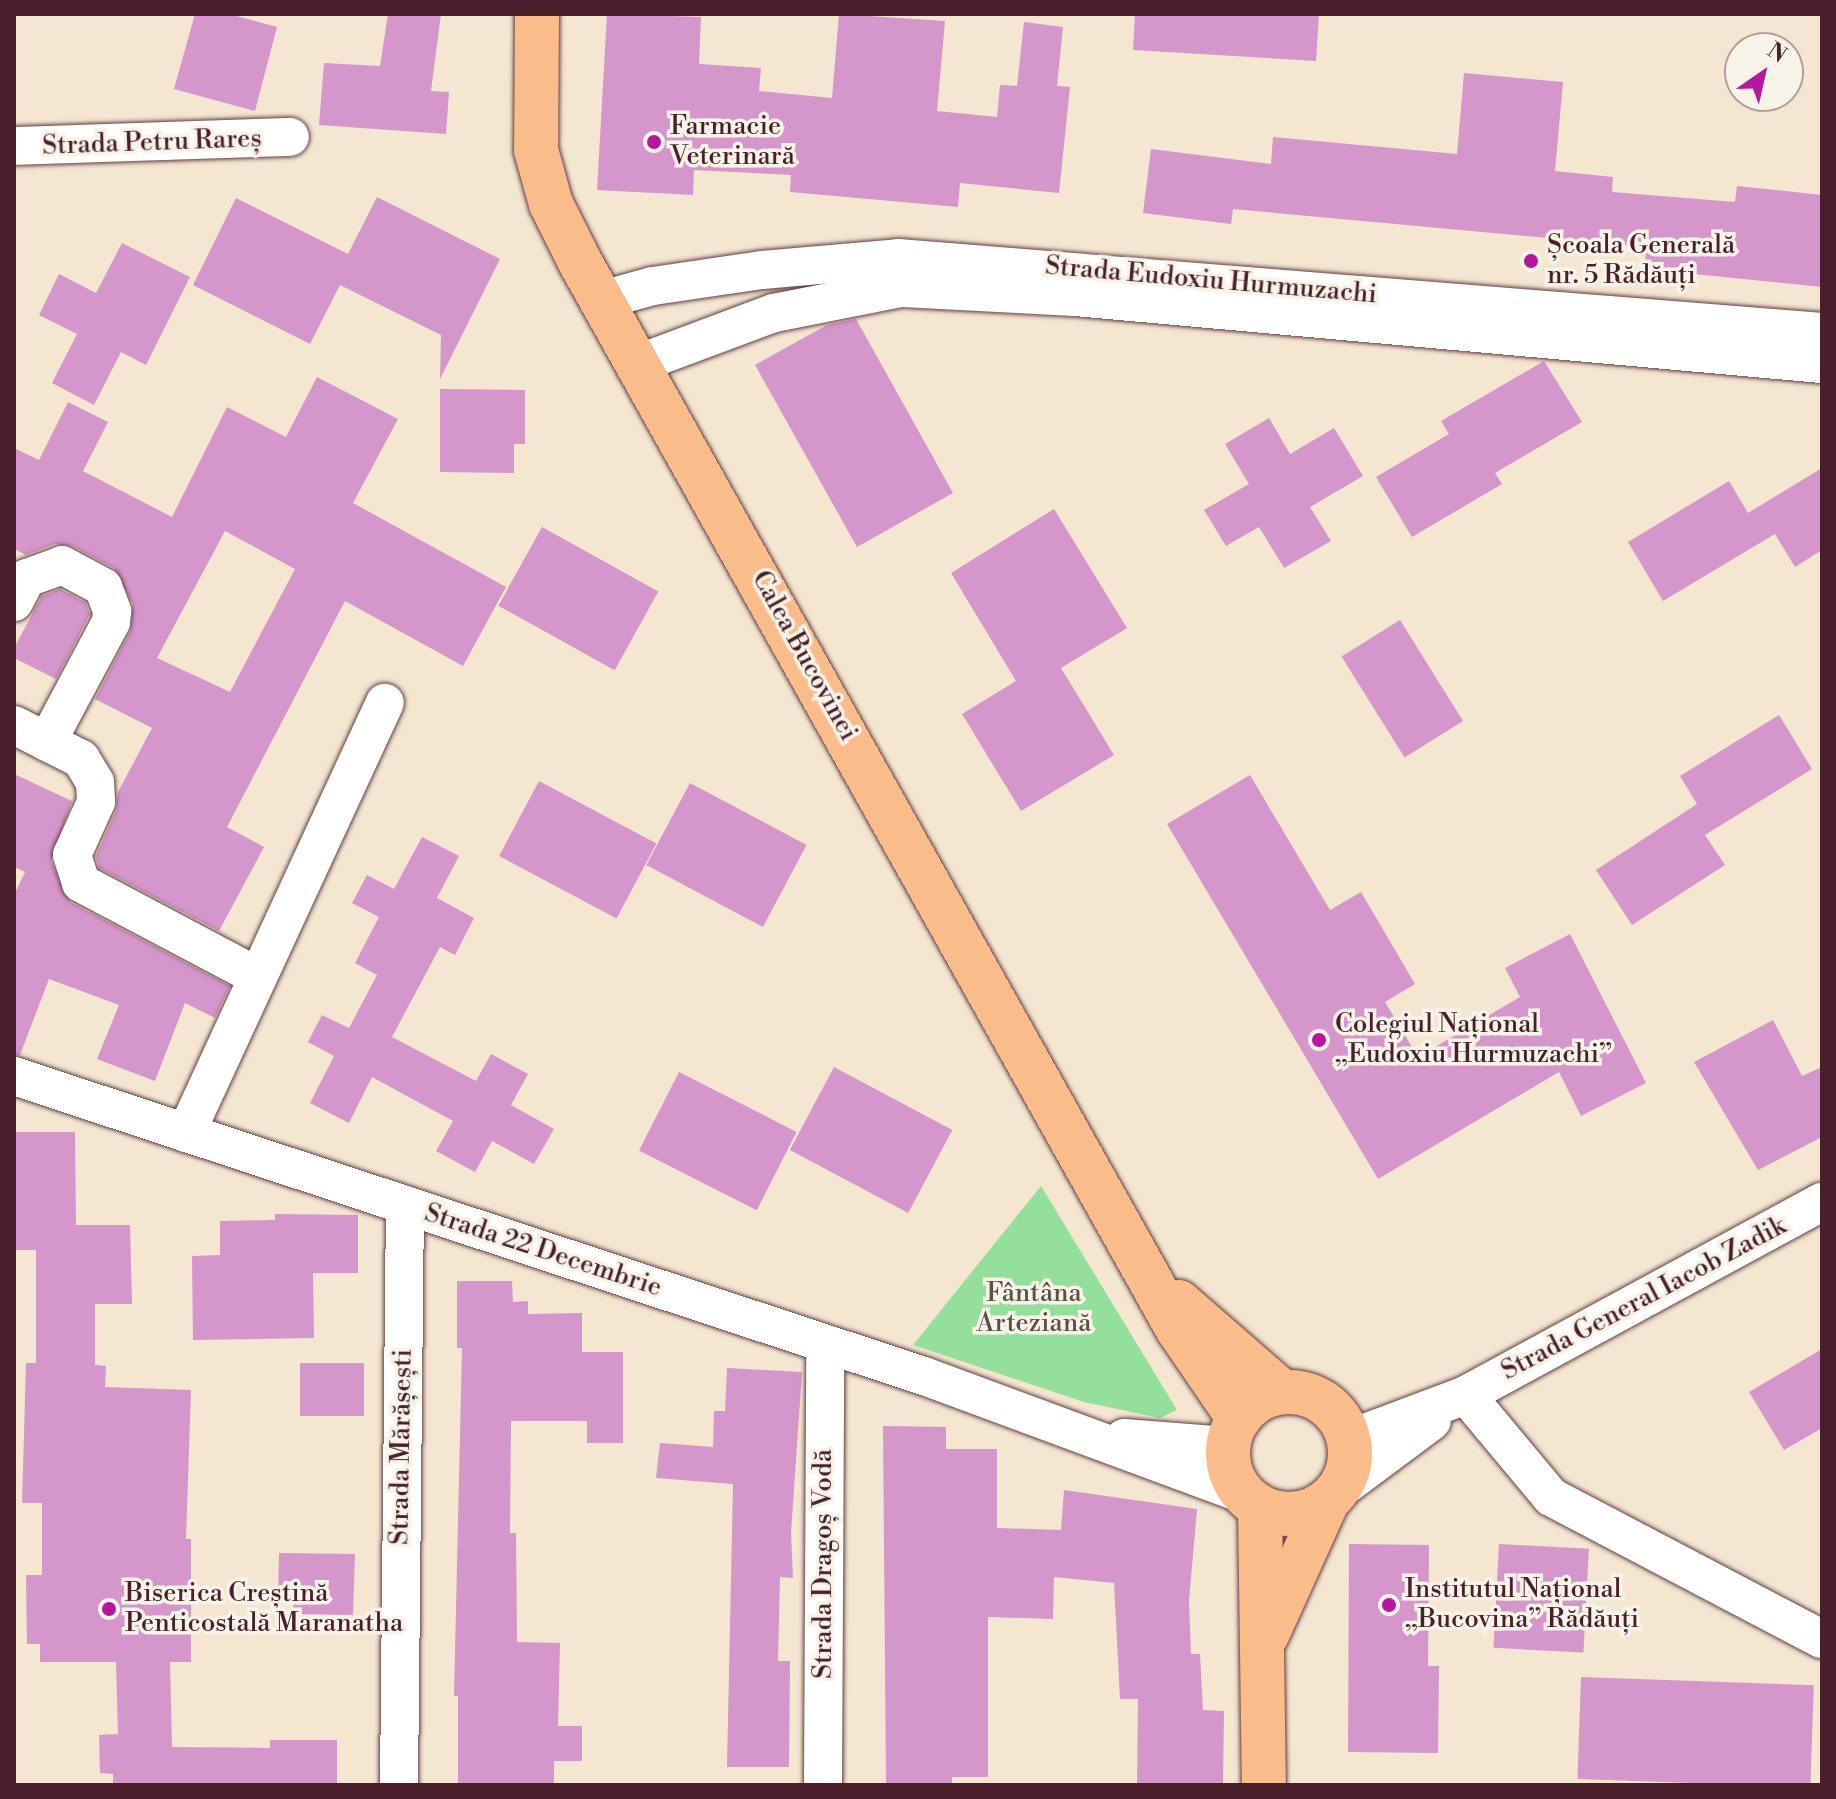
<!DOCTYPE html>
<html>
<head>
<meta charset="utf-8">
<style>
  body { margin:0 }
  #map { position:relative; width:1836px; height:1799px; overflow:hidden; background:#f4e6d0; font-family:"Libre Bodoni",serif }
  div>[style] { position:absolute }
  .green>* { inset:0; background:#93df9b }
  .building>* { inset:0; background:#d496cb; transform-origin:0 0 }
  .roads { filter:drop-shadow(0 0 2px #643d44) drop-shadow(0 0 2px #643d44) }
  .minor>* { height:38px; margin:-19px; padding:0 19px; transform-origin:19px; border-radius:19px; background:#fff }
  .major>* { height:44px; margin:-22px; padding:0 22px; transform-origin:22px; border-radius:22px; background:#f9bc8a }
  .major>.ring { margin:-22px; padding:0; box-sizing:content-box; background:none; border:44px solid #f9bc8a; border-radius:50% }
  .dots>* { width:22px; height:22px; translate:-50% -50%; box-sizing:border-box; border:4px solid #f7f3e8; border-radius:50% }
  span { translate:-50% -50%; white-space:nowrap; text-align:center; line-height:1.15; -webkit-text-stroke:7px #f7f3e8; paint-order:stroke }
  .poi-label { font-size:26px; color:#4a1f2b }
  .left { translate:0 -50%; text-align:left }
  .street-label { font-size:26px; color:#4a1f2b }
  .park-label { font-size:26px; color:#5c4f47 }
  .frame { position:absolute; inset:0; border:16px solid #4a1f2b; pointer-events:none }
  .north { position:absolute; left:1724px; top:32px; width:80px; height:80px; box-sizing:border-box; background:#f7f3e8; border:2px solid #b29e9c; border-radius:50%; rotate:34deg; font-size:22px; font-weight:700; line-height:32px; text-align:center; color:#4a1f2b }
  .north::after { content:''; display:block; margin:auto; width:28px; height:36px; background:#b5179e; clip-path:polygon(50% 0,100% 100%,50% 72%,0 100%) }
</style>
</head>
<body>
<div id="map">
  <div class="green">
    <i style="clip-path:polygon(1041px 1186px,1177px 1410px,1160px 1418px,1084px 1402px,913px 1345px)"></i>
  </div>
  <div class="building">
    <i style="clip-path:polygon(195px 14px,229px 14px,277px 27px,255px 111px,174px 89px)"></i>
    <i style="clip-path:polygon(388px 14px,441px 14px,431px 91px,449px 92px,446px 134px,319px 125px,324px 63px,380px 66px)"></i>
    <i style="clip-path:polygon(607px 14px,701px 17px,699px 64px,761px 68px,759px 91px,832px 98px,839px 14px,945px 21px,937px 111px,997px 117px,1000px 85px,1017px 86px,1024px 22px,1063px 27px,1057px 86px,1070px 87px,1059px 193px,960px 183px,958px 207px,790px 192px,791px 175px,694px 170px,693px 195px,597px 190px)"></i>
    <i style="clip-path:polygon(1135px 14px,1319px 14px,1316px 61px,1133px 50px)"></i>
    <i style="clip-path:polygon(1464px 73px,1563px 82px,1555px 171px,1613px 177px,1612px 192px,1735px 202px,1737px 186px,1822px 195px,1822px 287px,1645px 269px,1646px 247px,1233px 209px,1231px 224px,1143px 213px,1151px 149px,1271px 164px,1273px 137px,1457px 154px)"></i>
    <i style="clip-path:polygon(377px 197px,500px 259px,440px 379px,441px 335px,340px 285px,310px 344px,193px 285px,236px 198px,348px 254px)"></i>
    <i style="clip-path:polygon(122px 243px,190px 277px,146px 365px,121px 352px,94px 405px,52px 383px,77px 334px,39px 315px,59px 274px,96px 293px)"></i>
    <i style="clip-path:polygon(856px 319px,953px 493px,857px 547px,755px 365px,827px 325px)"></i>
    <i style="clip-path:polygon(1544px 361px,1582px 422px,1495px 473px,1502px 484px,1412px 537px,1376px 477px,1449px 434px,1441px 421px)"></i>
    <i style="clip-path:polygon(evenodd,317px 377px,398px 419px,353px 503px,506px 587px,463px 666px,345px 601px,227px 827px,264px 847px,219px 931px,99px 868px,96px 856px,116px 811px,118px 792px,152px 728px,95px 699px,130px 632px,133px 604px,114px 568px,72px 546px,55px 544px,26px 555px,14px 549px,14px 448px,39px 460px,68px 402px,108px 422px,83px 471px,172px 517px,227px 407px,286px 437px,317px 377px,225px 531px,295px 569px,230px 692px,157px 658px,225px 531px)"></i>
    <i style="clip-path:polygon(440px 389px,525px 390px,525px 444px,514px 444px,514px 473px,440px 472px)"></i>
    <i style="clip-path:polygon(1269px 418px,1290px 454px,1334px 428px,1363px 476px,1310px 507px,1331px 541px,1284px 568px,1259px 527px,1226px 546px,1204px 510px,1249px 484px,1225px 444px)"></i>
    <i style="clip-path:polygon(1822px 468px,1822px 550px,1795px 567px,1775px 534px,1663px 601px,1628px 542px,1729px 481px,1748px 513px)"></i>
    <i style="clip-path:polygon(1054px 509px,1127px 628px,1061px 668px,1114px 755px,1021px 811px,962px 714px,1016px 681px,951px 573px)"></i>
    <i style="left:542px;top:527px;width:133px;height:90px;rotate:29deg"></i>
    <i style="clip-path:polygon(60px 589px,85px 602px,90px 614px,56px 679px,14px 658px,14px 648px,42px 596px)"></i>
    <i style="left:1400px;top:620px;width:119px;height:69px;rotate:58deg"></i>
    <i style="clip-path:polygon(1779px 715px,1812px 769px,1705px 835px,1725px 865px,1632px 925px,1596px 870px,1697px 804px,1680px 776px)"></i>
    <i style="clip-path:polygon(14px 774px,72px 801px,51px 861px,70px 902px,230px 986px,215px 1018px,185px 1003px,155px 1081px,97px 1059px,119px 1005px,49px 979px,20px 1055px,14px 1055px,14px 895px,25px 872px,14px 867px)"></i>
    <i style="clip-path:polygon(1250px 775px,1330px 910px,1361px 892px,1415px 984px,1385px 1002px,1418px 1057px,1520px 997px,1505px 968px,1570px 934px,1646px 1083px,1581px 1116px,1559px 1072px,1378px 1179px,1167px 824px)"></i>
    <i style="left:539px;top:781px;width:133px;height:85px;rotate:28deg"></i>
    <i style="left:690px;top:783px;width:132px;height:93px;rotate:28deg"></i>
    <i style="clip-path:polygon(422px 837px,459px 856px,437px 898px,474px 918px,455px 955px,440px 947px,392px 1037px,476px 1081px,491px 1054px,528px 1074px,511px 1105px,554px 1129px,534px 1164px,492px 1141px,475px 1172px,436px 1151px,453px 1121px,372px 1077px,349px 1123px,310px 1103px,334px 1056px,308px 1042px,322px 1015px,349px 1028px,377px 975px,355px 963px,379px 917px,352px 903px,367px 875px,394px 889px)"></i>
    <i style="clip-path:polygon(1773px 1020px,1802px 1076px,1822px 1067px,1822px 1137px,1758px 1170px,1694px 1062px)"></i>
    <i style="left:834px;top:1067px;width:134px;height:94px;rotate:28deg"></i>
    <i style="left:679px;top:1072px;width:132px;height:88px;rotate:27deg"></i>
    <i style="clip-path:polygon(15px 1132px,75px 1132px,76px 1225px,130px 1225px,132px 1304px,95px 1304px,95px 1365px,106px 1366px,105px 1387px,191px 1390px,186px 1539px,191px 1539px,191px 1662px,170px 1662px,172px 1747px,270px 1748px,270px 1740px,337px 1740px,337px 1785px,113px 1785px,113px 1774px,100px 1773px,99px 1735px,118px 1734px,116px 1662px,40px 1662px,40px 1644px,27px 1644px,26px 1575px,42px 1575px,42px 1503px,22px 1503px,26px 1363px,36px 1363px,36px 1250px,16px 1250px)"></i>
    <i style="clip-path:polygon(275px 1214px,358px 1215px,358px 1273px,313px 1273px,314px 1338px,193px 1340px,192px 1256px,220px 1255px,220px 1221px,275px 1220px)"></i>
    <i style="clip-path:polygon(457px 1281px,512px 1281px,513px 1302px,528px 1301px,528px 1314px,582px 1313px,582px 1352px,623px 1352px,623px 1443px,587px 1443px,587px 1421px,511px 1421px,510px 1533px,516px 1533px,517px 1642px,560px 1643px,558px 1726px,582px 1726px,582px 1761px,554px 1761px,554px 1785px,458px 1784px,458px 1696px,454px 1696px,462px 1348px,457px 1348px)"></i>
    <i style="clip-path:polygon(1822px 1349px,1822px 1428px,1784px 1450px,1749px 1392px)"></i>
    <i style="left:300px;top:1363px;width:64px;height:53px"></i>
    <i style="clip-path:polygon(727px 1368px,802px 1372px,791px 1533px,793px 1578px,780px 1577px,778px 1661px,790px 1661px,789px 1767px,727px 1767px,733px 1484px,656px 1478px,660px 1443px,713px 1447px,714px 1411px,725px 1411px)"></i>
    <i style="clip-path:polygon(883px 1426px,946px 1427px,946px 1449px,997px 1449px,997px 1528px,1061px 1530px,1064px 1490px,1197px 1509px,1189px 1601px,1191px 1654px,1200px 1654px,1203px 1710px,1224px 1711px,1223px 1785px,1137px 1785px,1138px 1699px,1120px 1699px,1114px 1583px,1054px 1577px,1053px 1619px,988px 1617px,988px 1777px,952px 1777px,952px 1785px,886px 1785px)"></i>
    <i style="clip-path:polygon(1349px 1544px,1429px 1545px,1428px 1666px,1439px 1666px,1438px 1753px,1348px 1752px)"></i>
    <i style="left:1499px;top:1544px;width:90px;height:104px;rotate:3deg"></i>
    <i style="clip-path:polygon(279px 1553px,355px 1554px,353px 1615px,293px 1614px,294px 1598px,278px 1598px)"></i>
    <i style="left:1581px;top:1677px;width:233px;height:102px;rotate:2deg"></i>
  </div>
  <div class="roads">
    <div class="minor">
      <i style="left:14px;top:146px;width:276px;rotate:-1.9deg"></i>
      <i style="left:602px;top:300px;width:53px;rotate:-15.4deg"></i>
      <i style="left:653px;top:286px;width:110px;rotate:-8.4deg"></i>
      <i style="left:762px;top:270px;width:137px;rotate:-5deg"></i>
      <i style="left:898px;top:258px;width:927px;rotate:4.58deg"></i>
      <i style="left:640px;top:363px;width:143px;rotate:-20.5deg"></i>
      <i style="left:774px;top:313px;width:130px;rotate:-11.1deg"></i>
      <i style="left:902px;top:288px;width:173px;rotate:3deg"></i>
      <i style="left:1075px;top:297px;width:750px;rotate:5.13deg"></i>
      <i style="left:14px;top:602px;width:27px;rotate:-62deg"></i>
      <i style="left:27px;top:578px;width:37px;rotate:-20deg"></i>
      <i style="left:62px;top:565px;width:47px;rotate:28.2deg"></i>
      <i style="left:103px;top:587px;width:26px;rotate:69deg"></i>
      <i style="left:112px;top:611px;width:11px;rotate:95deg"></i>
      <i style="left:111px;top:622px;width:136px;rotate:118.1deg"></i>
      <i style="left:14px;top:725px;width:75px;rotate:26.9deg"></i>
      <i style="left:81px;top:759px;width:27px;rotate:59deg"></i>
      <i style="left:95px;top:782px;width:20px;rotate:87deg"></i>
      <i style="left:96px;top:802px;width:58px;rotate:114.4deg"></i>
      <i style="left:72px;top:855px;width:29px;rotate:72deg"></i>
      <i style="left:81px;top:883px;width:199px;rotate:27.9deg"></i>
      <i style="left:14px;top:1076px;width:958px;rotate:18.25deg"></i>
      <i style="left:924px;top:1376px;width:340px;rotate:20.3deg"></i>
      <i style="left:186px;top:1133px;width:474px;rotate:-65.2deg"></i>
      <i style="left:1466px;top:1395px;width:133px;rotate:50.2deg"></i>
      <i style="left:1551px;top:1497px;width:306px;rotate:27.7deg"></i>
      <i style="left:1124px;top:1438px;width:103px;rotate:4.4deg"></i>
      <i style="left:1349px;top:1439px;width:125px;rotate:-20.6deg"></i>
      <i style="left:1466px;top:1395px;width:405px;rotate:-28.5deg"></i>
      <i style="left:1338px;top:1491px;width:117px;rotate:-36.7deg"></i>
      <i style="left:399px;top:1785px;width:580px;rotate:-89.41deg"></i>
      <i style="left:823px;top:1785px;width:441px;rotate:-89.7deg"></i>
    </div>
    <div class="major">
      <i style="left:537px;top:14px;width:136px;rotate:90.4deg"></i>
      <i style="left:536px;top:150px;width:56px;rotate:74.5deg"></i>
      <i style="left:551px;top:204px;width:65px;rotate:63.4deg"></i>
      <i style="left:580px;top:262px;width:1222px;rotate:60.75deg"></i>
      <i style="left:1177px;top:1328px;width:110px;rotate:55.7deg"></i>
      <i style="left:1179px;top:1302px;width:137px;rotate:41.1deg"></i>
      <i class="ring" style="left:1228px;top:1392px;width:78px;height:78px"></i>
      <i style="left:1260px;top:1507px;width:278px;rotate:89.2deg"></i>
      <i style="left:1267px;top:1635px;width:146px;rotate:-65.7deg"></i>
    </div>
  </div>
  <div class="dots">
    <i style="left:654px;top:142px;background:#b5179e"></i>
    <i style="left:1531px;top:261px;background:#b5179e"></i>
    <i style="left:1319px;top:1040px;background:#b5179e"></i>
    <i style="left:1389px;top:1605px;background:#b5179e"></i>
    <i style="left:109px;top:1609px;background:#b5179e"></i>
  </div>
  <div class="poi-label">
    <span class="left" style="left:670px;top:142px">Farmacie<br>Veterinară</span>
    <span class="left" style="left:1547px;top:261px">Școala Generală<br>nr. 5 Rădăuți</span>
    <span class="left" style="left:1335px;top:1040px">Colegiul Național<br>„Eudoxiu Hurmuzachi”</span>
    <span class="left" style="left:1405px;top:1605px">Institutul Național<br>„Bucovina” Rădăuți</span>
    <span class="left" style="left:125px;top:1609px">Biserica Creștină<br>Penticostală Maranatha</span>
  </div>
  <div class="street-label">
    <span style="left:152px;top:143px;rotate:-2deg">Strada Petru Rareș</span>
    <span style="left:1211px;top:281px;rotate:5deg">Strada Eudoxiu Hurmuzachi</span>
    <span style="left:804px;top:656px;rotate:61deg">Calea Bucovinei</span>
    <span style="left:543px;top:1251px;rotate:18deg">Strada 22 Decembrie</span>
    <span style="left:1644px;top:1299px;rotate:-28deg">Strada General Iacob Zadik</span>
    <span style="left:402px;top:1447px;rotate:-89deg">Strada Mărășești</span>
    <span style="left:824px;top:1564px;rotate:-90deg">Strada Dragoș Vodă</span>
  </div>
  <div class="park-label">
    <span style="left:1034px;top:1309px">Fântâna<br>Arteziană</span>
  </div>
  <div class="frame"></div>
  <div class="north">N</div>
</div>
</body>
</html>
